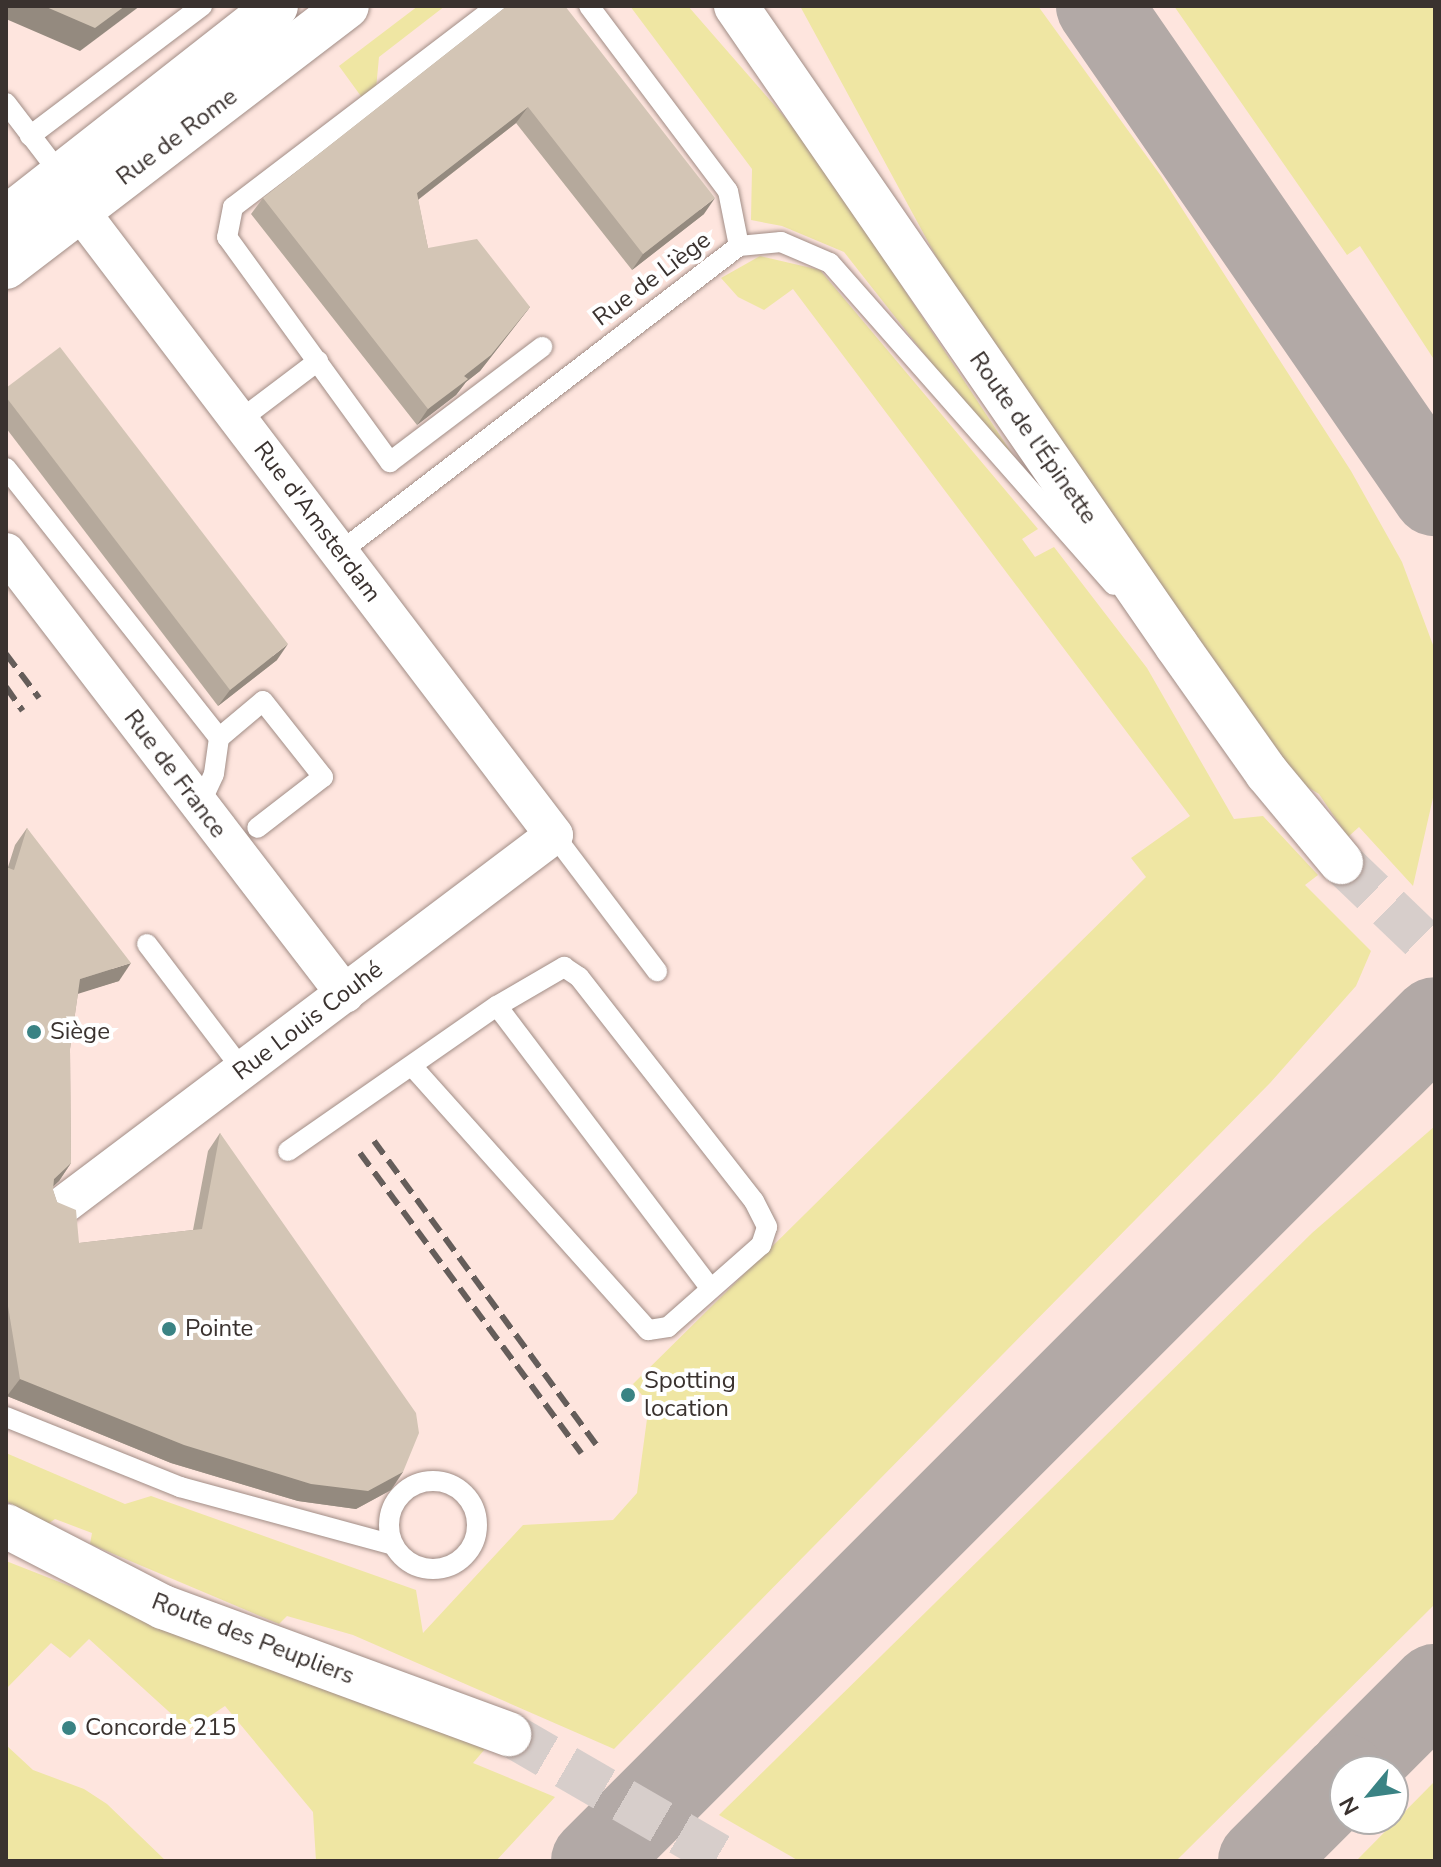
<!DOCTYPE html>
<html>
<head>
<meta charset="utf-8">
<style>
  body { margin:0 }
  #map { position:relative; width:1441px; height:1867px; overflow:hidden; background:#fef5f2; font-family:"Nunito Sans",sans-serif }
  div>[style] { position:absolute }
  .built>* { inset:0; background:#fee5de }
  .green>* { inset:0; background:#efe6a3 }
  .taxiway>* { height:86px; margin:-43px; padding:0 43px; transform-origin:43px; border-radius:43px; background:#b2a9a6 }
  .secondary-tunnel>* { height:44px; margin-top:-22px; transform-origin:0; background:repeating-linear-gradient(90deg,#d7cecb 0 44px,transparent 0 66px) }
  .roads { filter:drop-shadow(0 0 2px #a18d86) drop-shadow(0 0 2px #a18d86) }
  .service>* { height:20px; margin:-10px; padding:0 10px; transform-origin:10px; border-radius:10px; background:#fff }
  .service>.ring { margin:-10px; padding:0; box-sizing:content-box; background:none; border:20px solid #fff; border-radius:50% }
  .minor>* { height:38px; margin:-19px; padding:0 19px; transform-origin:19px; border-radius:19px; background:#fff }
  .secondary>* { height:44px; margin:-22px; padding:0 22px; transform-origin:22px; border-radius:22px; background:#fff }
  .rail>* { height:6px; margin-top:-3px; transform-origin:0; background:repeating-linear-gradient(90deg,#655d5a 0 16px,transparent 0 24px) }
  .wall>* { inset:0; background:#b5a99c }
  .shaded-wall>* { inset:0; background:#948a7f }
  .building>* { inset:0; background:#d3c5b5 }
  .dots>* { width:22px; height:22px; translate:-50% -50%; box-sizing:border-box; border:4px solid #fff; border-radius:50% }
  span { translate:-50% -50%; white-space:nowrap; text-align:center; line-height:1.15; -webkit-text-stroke:8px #fff; paint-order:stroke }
  .street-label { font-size:24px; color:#3a322f }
  .poi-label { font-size:24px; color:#3a322f }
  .left { translate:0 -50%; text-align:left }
  .frame { position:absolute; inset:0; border:8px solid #3a322f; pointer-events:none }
  .north { position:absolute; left:1329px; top:1755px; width:80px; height:80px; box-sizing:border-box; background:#fff; border:2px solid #b0adac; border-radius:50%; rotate:241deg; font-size:22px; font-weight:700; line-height:32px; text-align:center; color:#3a322f }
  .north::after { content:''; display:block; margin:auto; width:28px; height:36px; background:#3a8384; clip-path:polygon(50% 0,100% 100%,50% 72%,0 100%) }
</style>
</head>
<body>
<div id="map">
  <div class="built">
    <i style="clip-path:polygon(evenodd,6px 6px,1435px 6px,1435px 1861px,6px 1861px,6px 6px,1345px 1771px,1393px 1771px,1393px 1819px,1345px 1819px,1345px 1771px)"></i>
  </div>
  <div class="green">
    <i style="clip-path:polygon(418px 6px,445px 6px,379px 57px,376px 89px,363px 99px,339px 66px)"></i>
    <i style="clip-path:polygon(630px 6px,688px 6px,809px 145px,1059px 525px,844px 252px,782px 226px,751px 220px,752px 169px)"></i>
    <i style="clip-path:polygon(800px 6px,1038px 6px,1161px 176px,1351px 471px,1402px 562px,1433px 645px,1435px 789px,1413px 886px,1359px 827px,1348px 837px,1319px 794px,1289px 776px,957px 295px)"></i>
    <i style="clip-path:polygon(1174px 6px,1435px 6px,1435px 361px,1360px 246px,1347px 255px)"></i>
    <i style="clip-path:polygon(760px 256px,820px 270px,1038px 529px,1022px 539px,1035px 557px,1054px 547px,1147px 668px,1234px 819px,1263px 816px,1318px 875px,1305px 885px,1371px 951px,1356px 986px,1270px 1083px,614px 1749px,353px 1635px,287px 1616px,279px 1624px,90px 1544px,92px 1533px,55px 1519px,48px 1524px,6px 1501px,6px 1453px,125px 1504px,151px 1496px,416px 1590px,423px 1633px,523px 1525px,613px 1520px,637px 1493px,649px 1404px,633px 1384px,1146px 877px,1131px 858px,1190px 816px,793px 289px,764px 310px,738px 297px,721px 278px)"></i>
    <i style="clip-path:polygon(1435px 1126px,1435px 1604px,1176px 1861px,799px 1861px,719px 1815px,1312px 1233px)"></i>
    <i style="clip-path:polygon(6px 1561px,485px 1749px,473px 1763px,555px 1797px,496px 1861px,316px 1861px,313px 1812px,225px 1706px,189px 1730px,89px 1639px,70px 1658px,51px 1643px,6px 1689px)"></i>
    <i style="clip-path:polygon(6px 1745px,33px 1770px,84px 1789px,107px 1804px,166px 1861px,6px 1861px)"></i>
    <i style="clip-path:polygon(1435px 1781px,1435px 1861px,1356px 1861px)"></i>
  </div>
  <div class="taxiway">
    <i style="left:1099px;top:6px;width:592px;rotate:55.4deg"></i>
    <i style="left:1351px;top:1771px;width:119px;rotate:-45deg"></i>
    <i style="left:594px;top:1861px;width:1189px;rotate:-45deg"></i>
    <i style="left:1261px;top:1861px;width:119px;rotate:-45deg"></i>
  </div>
  <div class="secondary-tunnel">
    <i style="left:1341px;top:862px;width:130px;rotate:43.8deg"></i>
    <i style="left:509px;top:1734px;width:253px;rotate:30.1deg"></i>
  </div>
  <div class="roads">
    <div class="service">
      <i style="left:497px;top:6px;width:332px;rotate:142.7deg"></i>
      <i style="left:233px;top:207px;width:31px;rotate:101deg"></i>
      <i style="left:227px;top:237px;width:278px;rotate:54.1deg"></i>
      <i style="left:390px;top:462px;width:191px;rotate:-37.1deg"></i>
      <i style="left:589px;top:6px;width:231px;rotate:53.1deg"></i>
      <i style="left:728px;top:191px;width:56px;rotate:78.7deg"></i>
      <i style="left:6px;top:103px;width:91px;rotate:52.6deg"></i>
      <i style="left:30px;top:136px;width:216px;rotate:-37.1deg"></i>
      <i style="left:240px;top:420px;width:98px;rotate:-37.1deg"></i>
      <i style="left:6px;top:468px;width:344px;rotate:51.7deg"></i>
      <i style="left:219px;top:738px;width:36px;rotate:98deg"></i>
      <i style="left:214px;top:774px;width:35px;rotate:115deg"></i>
      <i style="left:340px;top:552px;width:503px;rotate:-37.49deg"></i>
      <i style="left:739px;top:246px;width:42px;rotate:-5.4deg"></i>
      <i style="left:781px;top:242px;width:53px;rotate:23.2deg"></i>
      <i style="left:830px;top:263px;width:429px;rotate:48.6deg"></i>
      <i style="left:219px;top:738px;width:57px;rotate:-40.1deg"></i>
      <i style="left:263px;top:701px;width:97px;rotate:51.7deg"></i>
      <i style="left:323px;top:777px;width:83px;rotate:142.3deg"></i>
      <i style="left:554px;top:835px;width:171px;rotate:52.9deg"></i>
      <i style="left:147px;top:944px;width:157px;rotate:52.8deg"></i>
      <i style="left:497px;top:1006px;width:351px;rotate:52.9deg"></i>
      <i style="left:288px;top:1151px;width:254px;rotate:-34.8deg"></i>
      <i style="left:497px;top:1006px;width:78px;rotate:-30.2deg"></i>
      <i style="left:564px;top:967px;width:18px;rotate:34deg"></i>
      <i style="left:579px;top:977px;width:284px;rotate:52deg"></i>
      <i style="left:754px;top:1201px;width:29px;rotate:63deg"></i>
      <i style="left:767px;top:1227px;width:19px;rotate:108deg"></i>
      <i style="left:761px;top:1245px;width:124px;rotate:138.6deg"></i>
      <i style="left:668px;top:1327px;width:20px;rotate:171deg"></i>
      <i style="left:648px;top:1330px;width:353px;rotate:-131.8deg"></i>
      <i style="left:6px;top:1417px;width:188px;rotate:21.9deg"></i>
      <i style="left:180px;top:1487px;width:221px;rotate:15.2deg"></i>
      <i class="ring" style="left:389px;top:1481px;width:68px;height:68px"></i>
    </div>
    <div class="minor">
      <i style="left:6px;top:552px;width:557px;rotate:52.51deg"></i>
      <i style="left:62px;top:1206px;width:616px;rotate:-37.02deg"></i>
      <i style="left:554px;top:835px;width:784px;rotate:-127.22deg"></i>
    </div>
    <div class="secondary">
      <i style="left:736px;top:6px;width:777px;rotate:55.43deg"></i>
      <i style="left:1177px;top:646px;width:156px;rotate:54.7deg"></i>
      <i style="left:1267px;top:773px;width:116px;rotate:50.3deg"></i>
      <i style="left:6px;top:218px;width:343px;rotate:-38.1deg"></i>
      <i style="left:6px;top:267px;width:429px;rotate:-37.4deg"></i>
      <i style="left:6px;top:1526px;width:177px;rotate:27.3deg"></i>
      <i style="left:163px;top:1607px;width:369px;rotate:20.2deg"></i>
    </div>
  </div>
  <div class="rail">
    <i style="left:6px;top:654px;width:55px;rotate:53.1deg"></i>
    <i style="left:6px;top:687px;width:29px;rotate:55deg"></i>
    <i style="left:374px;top:1141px;width:376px;rotate:53.8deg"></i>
    <i style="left:360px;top:1153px;width:373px;rotate:53.6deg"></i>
  </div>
  <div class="wall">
    <i style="clip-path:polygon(507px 6px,704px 214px,632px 270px,516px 123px,418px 200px,428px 248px,530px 307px,480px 371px,466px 382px,456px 395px,417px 425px,251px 214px,263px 198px)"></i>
    <i style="clip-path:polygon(6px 388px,277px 660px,218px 706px,6px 428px)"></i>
    <i style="clip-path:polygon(27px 828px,119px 981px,78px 993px,70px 1049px,71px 1163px,59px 1181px,53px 1186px,53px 1190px,57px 1202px,79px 1243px,193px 1230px,208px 1151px,220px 1133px,391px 1490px,356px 1509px,298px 1501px,171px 1463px,7px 1396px,6px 1387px,6px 867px,8px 867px,15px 845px)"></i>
  </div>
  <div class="shaded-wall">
    <i style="clip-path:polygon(6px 6px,140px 6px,80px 51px,6px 19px)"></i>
    <i style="clip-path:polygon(528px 107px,516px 123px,406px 209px,417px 193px)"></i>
    <i style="clip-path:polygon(715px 198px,704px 214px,632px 270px,643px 254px)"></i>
    <i style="clip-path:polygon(530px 307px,480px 371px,466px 382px,456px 395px,417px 425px,428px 409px,464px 376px)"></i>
    <i style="clip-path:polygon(288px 644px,277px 660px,218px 706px,230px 690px)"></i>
    <i style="clip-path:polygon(131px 963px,119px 981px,68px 997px,80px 979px)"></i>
    <i style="clip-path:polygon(71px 1163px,59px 1181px,42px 1197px,54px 1179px)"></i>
    <i style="clip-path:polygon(20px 1379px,403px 1472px,391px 1490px,356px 1509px,298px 1501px,171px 1463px,7px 1396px)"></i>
  </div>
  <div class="building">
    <i style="clip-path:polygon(44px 6px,125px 6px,95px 28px)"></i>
    <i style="clip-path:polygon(507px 6px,565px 6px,715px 198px,643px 254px,528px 107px,417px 193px,428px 248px,477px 239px,530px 307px,491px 355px,464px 376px,468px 379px,428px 409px,263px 198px)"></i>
    <i style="clip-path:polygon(60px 347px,288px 644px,230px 690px,6px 397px,6px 388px)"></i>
    <i style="clip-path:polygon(27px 828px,131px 963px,80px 979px,70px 1049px,71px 1163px,54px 1179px,53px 1190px,57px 1202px,76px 1210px,79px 1243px,202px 1229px,220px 1133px,416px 1413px,419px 1433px,403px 1472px,368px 1491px,311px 1484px,184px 1445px,20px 1379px,6px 1294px,6px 867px,14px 870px)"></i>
  </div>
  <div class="dots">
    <i style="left:34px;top:1032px;background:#3a8384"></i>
    <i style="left:169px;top:1329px;background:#3a8384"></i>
    <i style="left:628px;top:1395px;background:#3a8384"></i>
    <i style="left:69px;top:1728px;background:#3a8384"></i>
  </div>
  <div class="street-label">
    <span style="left:177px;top:137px;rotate:-37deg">Rue de Rome</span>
    <span style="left:652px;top:279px;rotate:-37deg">Rue de Liège</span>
    <span style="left:1033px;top:438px;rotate:55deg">Route de l'Épinette</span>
    <span style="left:317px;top:522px;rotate:53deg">Rue d'Amsterdam</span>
    <span style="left:175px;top:774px;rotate:53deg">Rue de France</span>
    <span style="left:308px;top:1021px;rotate:-37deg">Rue Louis Couhé</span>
    <span style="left:253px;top:1639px;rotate:21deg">Route des Peupliers</span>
  </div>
  <div class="poi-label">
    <span class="left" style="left:50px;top:1032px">Siège</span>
    <span class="left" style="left:185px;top:1329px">Pointe</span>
    <span class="left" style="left:644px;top:1395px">Spotting<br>location</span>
    <span class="left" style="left:85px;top:1728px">Concorde 215</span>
  </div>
  <div class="frame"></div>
  <div class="north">N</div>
</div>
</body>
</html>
